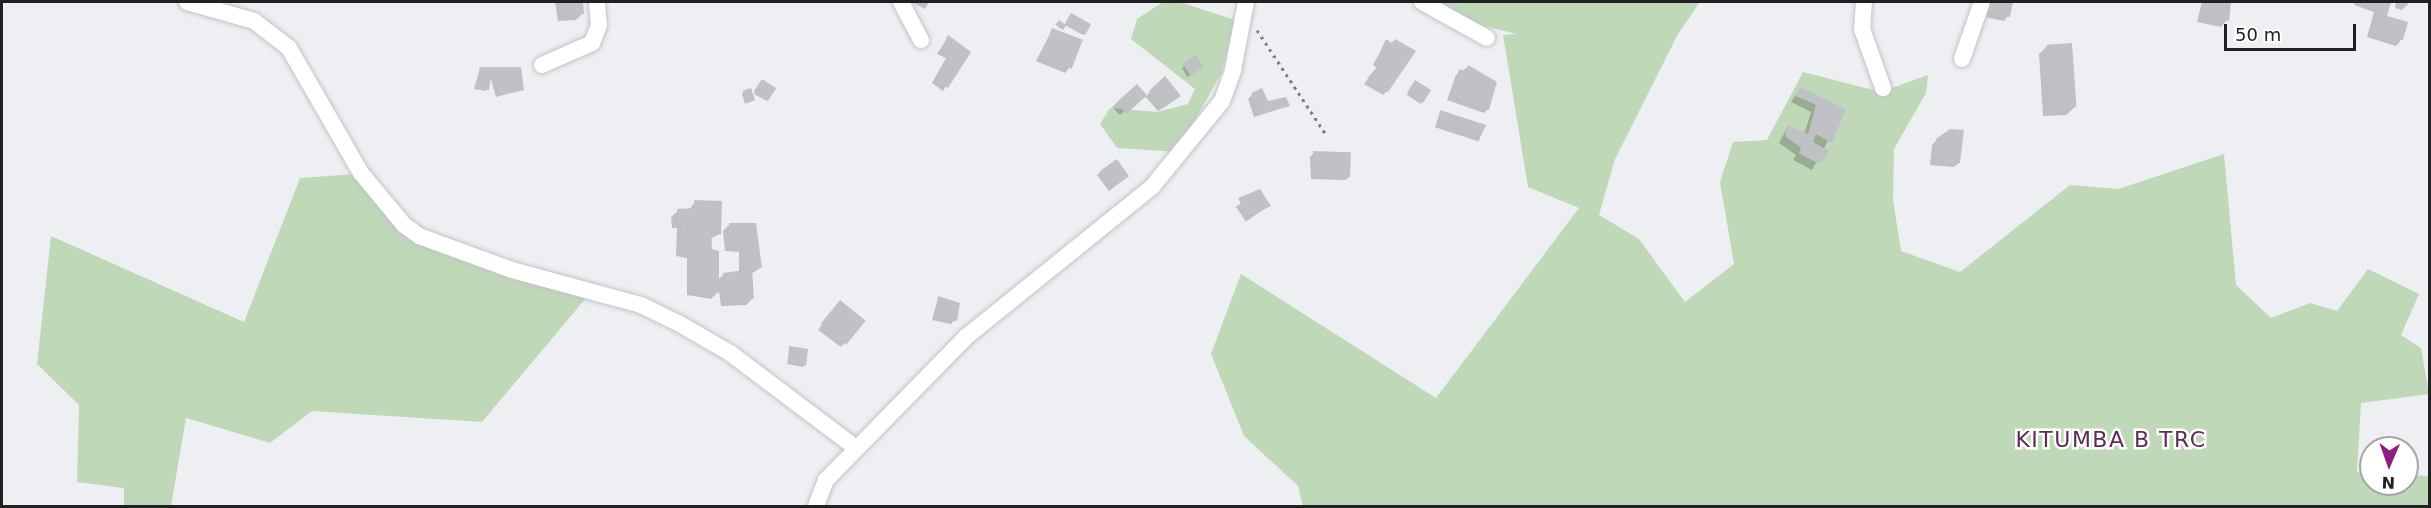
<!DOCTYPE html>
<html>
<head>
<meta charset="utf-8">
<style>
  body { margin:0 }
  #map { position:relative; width:2431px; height:508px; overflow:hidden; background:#eeeff3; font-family:"DejaVu Sans",sans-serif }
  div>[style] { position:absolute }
  .green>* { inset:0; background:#bfd8b8 }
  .shadow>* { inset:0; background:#0003; transform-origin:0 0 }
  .building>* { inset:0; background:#c0c1c5; transform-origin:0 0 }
  .path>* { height:3px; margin-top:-1.5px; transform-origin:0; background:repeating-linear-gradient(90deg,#7d7e81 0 3px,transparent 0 7.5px) }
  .roads { filter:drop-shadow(0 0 2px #c2c3c7) drop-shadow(0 0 2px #c2c3c7) }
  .minor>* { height:16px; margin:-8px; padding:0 8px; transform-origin:8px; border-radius:8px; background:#fff }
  span { translate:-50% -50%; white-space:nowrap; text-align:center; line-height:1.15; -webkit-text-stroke:5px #fff; paint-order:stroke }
  .quarter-label { font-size:22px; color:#602a58; letter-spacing:1.5px }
  .frame { position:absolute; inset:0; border:3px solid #212123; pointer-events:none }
  .north { position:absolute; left:2359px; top:436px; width:60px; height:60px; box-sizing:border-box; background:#fff; border:2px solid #a6a6a7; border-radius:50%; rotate:182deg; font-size:16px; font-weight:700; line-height:24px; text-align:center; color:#212123 }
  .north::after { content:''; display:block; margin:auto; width:21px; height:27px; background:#8e1e80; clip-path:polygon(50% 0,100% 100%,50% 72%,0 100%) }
  .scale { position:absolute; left:2224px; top:24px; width:132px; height:27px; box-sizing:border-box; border:3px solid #212123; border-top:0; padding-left:8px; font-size:18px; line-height:21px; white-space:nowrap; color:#212123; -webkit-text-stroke:4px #fff; paint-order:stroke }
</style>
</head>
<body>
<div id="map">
  <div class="green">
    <i style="clip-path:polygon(1163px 2px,1180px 2px,1235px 20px,1222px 72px,1177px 152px,1117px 148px,1100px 124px,1110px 108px,1157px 112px,1188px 104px,1195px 89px,1131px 39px,1137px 19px)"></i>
    <i style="clip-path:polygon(1428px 2px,1700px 2px,1678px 34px,1615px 159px,1599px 215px,1639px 239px,1685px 302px,1734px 264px,1720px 182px,1733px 142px,1767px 140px,1803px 72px,1881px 92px,1928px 75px,1926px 93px,1894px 149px,1893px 200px,1901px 251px,1960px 272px,2070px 185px,2118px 189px,2224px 154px,2236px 285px,2271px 318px,2310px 303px,2337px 311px,2368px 269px,2419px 294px,2401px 335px,2421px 348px,2429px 394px,2361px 403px,2357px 472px,2371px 474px,2371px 484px,2407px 484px,2407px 475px,2429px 476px,2429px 506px,1303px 506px,1298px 486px,1244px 436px,1211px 354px,1241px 274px,1436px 398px,1579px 208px,1528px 187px,1503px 35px,1517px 34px,1464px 21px)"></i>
    <i style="clip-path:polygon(357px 174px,404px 234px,586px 298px,482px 422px,312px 411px,270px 443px,186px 418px,171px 506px,124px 506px,124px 488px,77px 482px,79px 405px,37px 364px,51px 236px,244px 322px,300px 178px)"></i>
  </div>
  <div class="shadow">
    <i style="clip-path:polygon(555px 2px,581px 2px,583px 13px,576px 20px,558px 21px)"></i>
    <i style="clip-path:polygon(911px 2px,928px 2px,928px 4px,925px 9px)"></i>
    <i style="clip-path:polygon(1984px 2px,2011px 2px,2008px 16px,2004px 21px,1981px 16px)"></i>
    <i style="clip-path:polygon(2202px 2px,2244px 2px,2230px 2px,2227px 20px,2221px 27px,2197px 22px)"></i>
    <i style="clip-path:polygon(2355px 2px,2390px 2px,2385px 17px,2402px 39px,2396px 46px,2367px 37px,2374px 12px,2354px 5px)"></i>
    <i style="clip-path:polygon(2396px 2px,2410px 2px,2402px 10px,2395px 8px)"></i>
    <i style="clip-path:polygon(1069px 16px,1084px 33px,1083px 35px,1065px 25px)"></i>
    <i style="clip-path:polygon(1052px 30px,1069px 68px,1065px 73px,1036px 61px)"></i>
    <i style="clip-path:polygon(948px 37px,969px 53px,943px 91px,932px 83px,946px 58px,937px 54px)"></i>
    <i style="clip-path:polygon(1386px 41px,1387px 91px,1383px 95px,1364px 84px,1377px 68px,1373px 65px)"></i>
    <i style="clip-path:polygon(2047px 46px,2075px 107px,2066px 115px,2043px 116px,2039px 54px)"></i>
    <i style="clip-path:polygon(1195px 57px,1201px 68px,1187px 77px,1182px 68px)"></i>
    <i style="clip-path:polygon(1468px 67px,1488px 109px,1484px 113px,1447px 100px,1456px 75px)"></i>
    <i style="clip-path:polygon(480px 69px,494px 70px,523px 90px,496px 97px,490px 76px,486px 91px,474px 89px)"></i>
    <i style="clip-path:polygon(1165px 78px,1175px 100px,1158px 111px,1144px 95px,1120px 115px,1112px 107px,1137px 86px,1146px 96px)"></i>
    <i style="clip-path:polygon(760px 83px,774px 88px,767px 101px,754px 94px)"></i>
    <i style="clip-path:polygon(1413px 84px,1429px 91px,1421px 104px,1407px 95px)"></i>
    <i style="clip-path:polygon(1800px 89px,1845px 110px,1812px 170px,1793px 160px,1796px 155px,1779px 143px,1788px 126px,1804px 134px,1811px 112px,1791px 102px)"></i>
    <i style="clip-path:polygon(750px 90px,752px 101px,745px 104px,742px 94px)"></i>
    <i style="clip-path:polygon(1252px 95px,1267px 103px,1289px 106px,1254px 117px,1248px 99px)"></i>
    <i style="left:1440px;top:112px;width:46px;height:16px;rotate:18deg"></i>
    <i style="clip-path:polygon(1937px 140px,1959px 163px,1954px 167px,1930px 165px,1932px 145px)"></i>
    <i style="clip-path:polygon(1314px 153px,1350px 176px,1346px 180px,1311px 179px,1310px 157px)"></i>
    <i style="clip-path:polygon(1101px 171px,1123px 180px,1109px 191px,1097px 175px)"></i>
    <i style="left:1259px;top:191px;width:18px;height:28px;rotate:56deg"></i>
    <i style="clip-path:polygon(695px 202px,719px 234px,710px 239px,717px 281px,724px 274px,739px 273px,739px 252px,725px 251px,723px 231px,730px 224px,755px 224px,760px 268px,751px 274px,753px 298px,746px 305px,721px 306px,719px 291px,711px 299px,687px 295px,687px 258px,676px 256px,677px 228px,672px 228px,671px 217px,678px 211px,689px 210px)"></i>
    <i style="clip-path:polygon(938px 298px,955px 320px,951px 324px,932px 320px)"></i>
    <i style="clip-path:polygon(836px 306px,864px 321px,841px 347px,818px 330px)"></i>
    <i style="clip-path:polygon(790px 347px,804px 365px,803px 367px,787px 364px)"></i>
  </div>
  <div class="building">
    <i style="clip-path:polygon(562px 2px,583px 2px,584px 14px,564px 16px)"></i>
    <i style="clip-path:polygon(1986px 2px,2013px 2px,2010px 17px,1984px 12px)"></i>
    <i style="clip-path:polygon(2204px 2px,2231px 2px,2229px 21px,2202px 16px)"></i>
    <i style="clip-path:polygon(2360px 2px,2391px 2px,2387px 16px,2408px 22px,2403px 40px,2372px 31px,2379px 8px)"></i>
    <i style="left:1071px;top:13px;width:23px;height:12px;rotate:29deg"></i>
    <i style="left:1059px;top:20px;width:9px;height:6px;rotate:36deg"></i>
    <i style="left:1052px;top:28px;width:33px;height:31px;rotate:21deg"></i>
    <i style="clip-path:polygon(948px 35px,971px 52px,948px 88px,935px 78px,949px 54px,941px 50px)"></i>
    <i style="clip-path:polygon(1386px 39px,1392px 43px,1395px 39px,1416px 51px,1388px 92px,1367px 79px,1380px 63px,1376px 61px)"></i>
    <i style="left:2072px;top:43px;width:64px;height:25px;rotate:86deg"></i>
    <i style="left:1196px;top:55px;width:14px;height:16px;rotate:56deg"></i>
    <i style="clip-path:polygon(1468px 65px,1497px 82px,1489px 110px,1451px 96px,1459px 69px,1466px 71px)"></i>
    <i style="clip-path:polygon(480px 67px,521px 67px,524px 90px,500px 94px,492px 69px,489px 90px,475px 88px)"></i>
    <i style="clip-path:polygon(1165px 76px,1181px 96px,1163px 108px,1149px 91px)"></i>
    <i style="left:762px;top:79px;width:17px;height:15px;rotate:33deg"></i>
    <i style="left:1415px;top:80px;width:19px;height:15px;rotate:32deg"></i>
    <i style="left:1137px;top:84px;width:15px;height:28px;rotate:48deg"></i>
    <i style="clip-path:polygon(1800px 87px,1846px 109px,1832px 143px,1816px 134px,1813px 142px,1829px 151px,1819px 164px,1799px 153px,1801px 148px,1785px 136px,1788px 125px,1808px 134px,1816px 105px,1796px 96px)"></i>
    <i style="left:751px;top:88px;width:13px;height:9px;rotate:72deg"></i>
    <i style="clip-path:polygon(1262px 88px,1268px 101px,1286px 97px,1290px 106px,1258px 114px,1251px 93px)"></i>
    <i style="clip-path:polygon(1440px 110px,1486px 125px,1481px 136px,1438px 123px)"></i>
    <i style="clip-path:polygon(1950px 129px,1964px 130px,1960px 163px,1934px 161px,1936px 139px)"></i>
    <i style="left:1313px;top:151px;width:38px;height:25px;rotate:2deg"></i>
    <i style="left:1117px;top:159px;width:21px;height:20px;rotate:55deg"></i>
    <i style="clip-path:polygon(1260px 189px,1271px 206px,1248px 216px,1238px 198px)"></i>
    <i style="clip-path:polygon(694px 200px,722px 201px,721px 235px,711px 231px,712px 249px,719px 251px,719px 293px,692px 289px,692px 252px,682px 250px,683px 222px,678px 222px,677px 209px,695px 208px)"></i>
    <i style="clip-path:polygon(729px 223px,756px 223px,762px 268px,752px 269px,754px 299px,727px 300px,723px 273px,745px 270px,745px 246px,731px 245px)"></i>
    <i style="clip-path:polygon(938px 296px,960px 303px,957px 321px,936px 316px)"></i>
    <i style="left:840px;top:300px;width:33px;height:31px;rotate:39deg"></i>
    <i style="clip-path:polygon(789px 346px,808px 349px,806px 366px,788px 362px)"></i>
  </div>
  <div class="path">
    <i style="left:1257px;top:30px;width:127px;rotate:56.6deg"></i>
  </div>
  <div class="roads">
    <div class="minor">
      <i style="left:187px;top:2px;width:70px;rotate:15.8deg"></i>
      <i style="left:254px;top:21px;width:44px;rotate:37.6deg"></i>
      <i style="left:289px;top:48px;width:144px;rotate:60.1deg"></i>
      <i style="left:361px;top:173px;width:67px;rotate:50.4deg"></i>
      <i style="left:404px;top:225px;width:19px;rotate:36deg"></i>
      <i style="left:419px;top:236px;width:99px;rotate:20.1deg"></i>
      <i style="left:512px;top:270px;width:134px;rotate:15.2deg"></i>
      <i style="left:641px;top:305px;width:43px;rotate:26deg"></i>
      <i style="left:680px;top:324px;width:58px;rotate:30.1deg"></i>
      <i style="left:730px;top:353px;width:158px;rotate:37deg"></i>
      <i style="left:901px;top:2px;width:43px;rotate:62.2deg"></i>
      <i style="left:1422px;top:2px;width:74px;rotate:29deg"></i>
      <i style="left:1864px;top:2px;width:27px;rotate:94deg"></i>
      <i style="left:1862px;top:29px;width:63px;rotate:70.4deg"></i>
      <i style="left:1962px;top:59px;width:60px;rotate:-70.7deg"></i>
      <i style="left:542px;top:65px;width:55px;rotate:-23.7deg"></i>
      <i style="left:592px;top:43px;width:18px;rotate:-68deg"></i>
      <i style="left:599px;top:26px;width:24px;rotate:-95deg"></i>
      <i style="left:816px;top:506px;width:28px;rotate:-69deg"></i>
      <i style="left:826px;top:480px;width:200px;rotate:-45.6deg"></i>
      <i style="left:966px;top:337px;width:239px;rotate:-38.9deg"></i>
      <i style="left:1152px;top:187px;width:111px;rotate:-50.9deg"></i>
      <i style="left:1222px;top:101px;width:33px;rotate:-70deg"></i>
      <i style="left:1233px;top:70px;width:69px;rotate:-79.2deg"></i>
    </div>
  </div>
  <div class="quarter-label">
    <span style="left:2111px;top:440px">KITUMBA B TRC</span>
  </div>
  <div class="frame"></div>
  <div class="north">N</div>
  <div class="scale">50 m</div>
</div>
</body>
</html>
